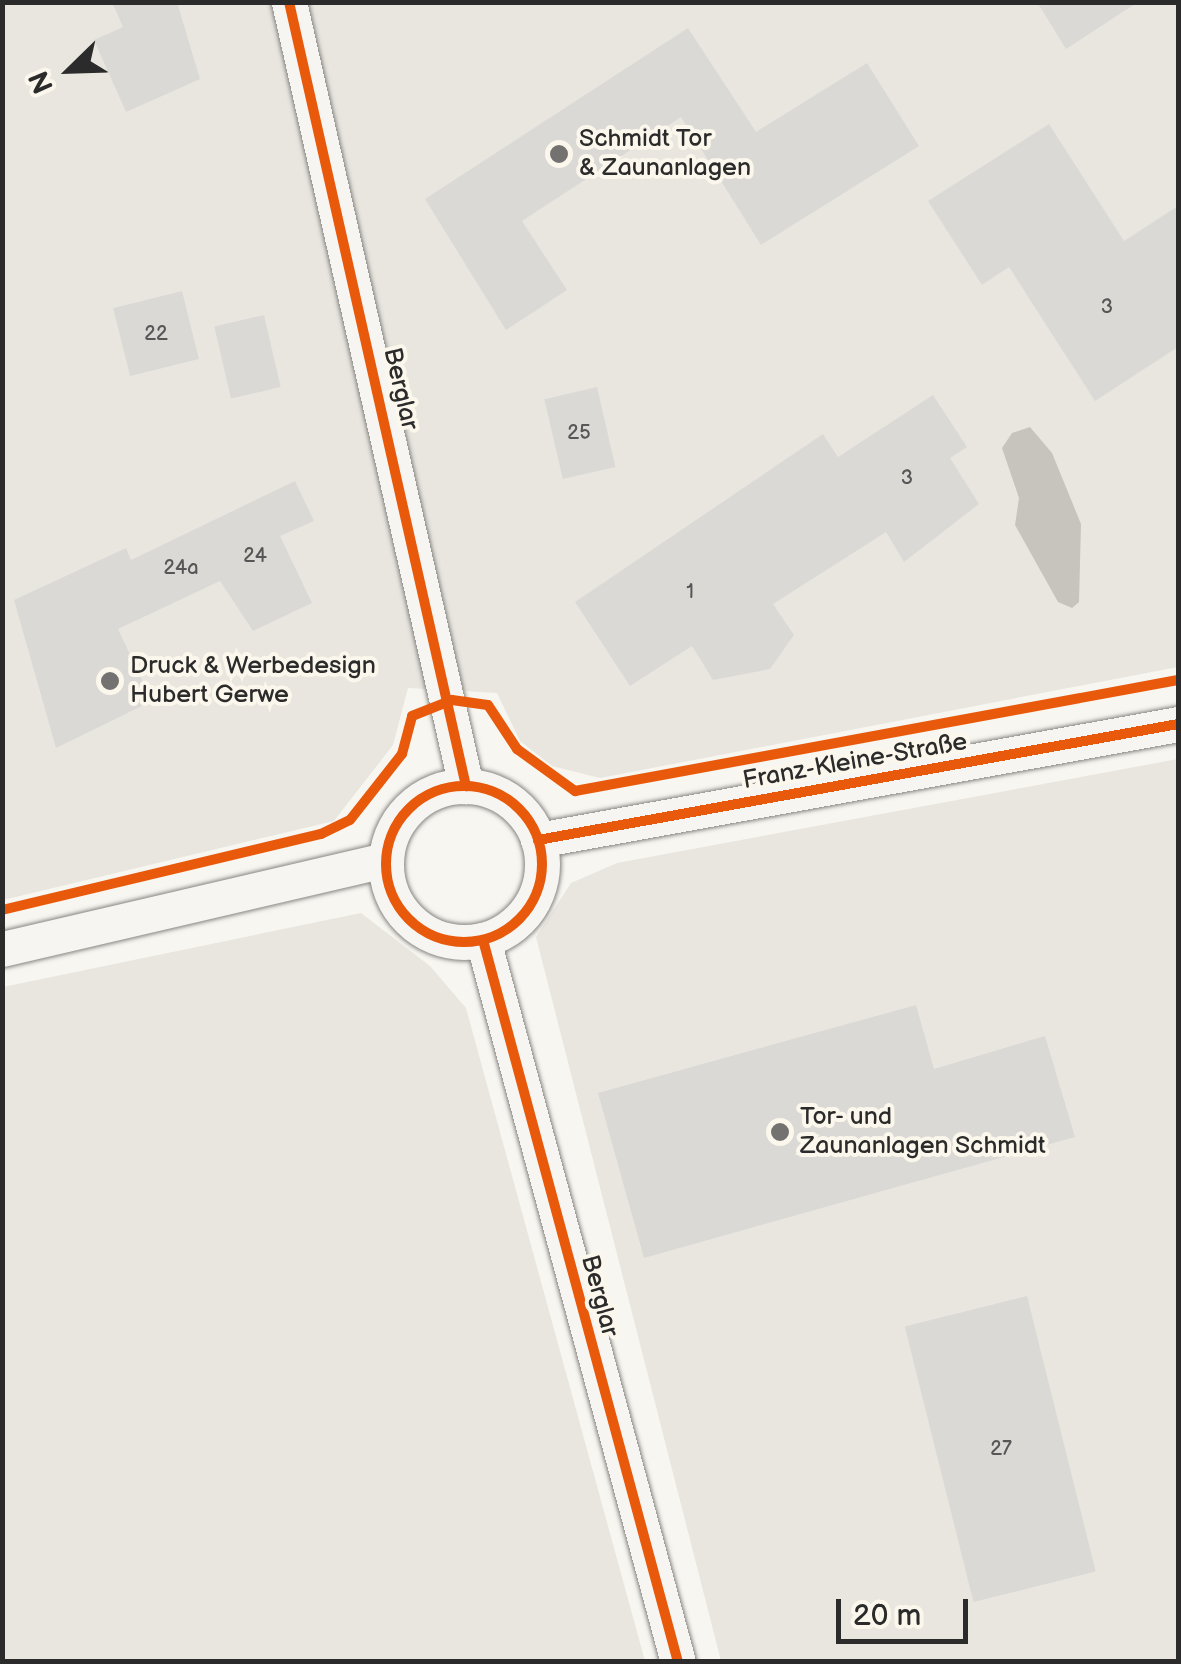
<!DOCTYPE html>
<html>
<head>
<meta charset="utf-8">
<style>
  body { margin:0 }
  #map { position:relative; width:1181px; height:1664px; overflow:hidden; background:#f8f6f0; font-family:"Balsamiq Sans",sans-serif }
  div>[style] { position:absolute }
  .built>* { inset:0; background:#e9e6df }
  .water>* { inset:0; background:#c6c4bd }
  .building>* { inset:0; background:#dbd9d6; transform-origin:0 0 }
  .roads { filter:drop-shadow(0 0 2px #878684) drop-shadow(0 0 2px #878684) }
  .minor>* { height:35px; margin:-17.5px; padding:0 17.5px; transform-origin:17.5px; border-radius:17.5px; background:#f6f5f1 }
  .minor>.ring { margin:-17.5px; padding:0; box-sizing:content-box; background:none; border:35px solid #f6f5f1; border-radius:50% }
  .cycleway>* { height:10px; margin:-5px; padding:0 5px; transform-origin:5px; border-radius:5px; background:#e8590c }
  .cycleway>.ring { margin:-5px; padding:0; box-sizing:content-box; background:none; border:10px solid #e8590c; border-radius:50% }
  .dots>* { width:28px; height:28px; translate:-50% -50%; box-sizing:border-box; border:5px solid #fbf7ec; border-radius:50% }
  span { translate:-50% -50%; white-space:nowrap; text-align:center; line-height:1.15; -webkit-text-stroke:8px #fbf7ec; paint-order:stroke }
  .number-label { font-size:20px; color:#575656 }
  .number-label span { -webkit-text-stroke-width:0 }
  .poi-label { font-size:25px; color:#2b2b2b }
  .left { translate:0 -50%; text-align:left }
  .street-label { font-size:25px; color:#2b2b2b }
  .frame { position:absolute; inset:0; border:5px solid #2b2b2b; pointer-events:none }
  .north { position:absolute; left:20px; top:20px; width:100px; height:100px; -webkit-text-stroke:8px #fbf7ec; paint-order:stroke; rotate:247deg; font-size:28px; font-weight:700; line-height:40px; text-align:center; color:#2b2b2b }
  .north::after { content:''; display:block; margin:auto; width:35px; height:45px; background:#2b2b2b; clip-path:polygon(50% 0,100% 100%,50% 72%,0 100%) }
  .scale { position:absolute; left:836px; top:1599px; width:132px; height:45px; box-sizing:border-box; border:5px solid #2b2b2b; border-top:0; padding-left:12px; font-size:30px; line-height:35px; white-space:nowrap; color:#2b2b2b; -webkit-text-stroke:8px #fbf7ec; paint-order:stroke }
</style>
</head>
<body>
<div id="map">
  <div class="built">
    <i style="clip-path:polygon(2px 3px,1178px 3px,1178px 667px,600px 778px,552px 766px,520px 741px,497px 693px,408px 688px,393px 745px,334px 821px,3px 900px)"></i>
    <i style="clip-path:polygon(1178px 759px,1178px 1661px,721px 1661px,536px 937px,571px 883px,617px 863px)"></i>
    <i style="clip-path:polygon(361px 913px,430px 966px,466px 1008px,645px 1661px,3px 1661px,3px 987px)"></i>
  </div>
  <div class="water">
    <i style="clip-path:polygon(1030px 427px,1052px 453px,1081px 524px,1079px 602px,1072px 608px,1058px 602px,1015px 525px,1019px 498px,1002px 448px,1012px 433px)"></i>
  </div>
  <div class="building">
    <i style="clip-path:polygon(112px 2px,177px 2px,200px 79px,126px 112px,94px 40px,123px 27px)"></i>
    <i style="clip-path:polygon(1037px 2px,1138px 2px,1066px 49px)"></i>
    <i style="clip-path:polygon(688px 28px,756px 132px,867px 63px,919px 146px,761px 245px,681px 117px,522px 221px,567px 290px,506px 330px,425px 199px)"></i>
    <i style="clip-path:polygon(1049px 124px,1124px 241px,1178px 206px,1178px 347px,1095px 401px,1009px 267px,982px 285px,928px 201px)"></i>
    <i style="left:182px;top:291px;width:70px;height:71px;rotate:76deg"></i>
    <i style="left:264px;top:315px;width:74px;height:51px;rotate:77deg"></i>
    <i style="left:597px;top:387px;width:82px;height:54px;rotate:77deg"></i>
    <i style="clip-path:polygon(933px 395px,967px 447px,950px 458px,979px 504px,904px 562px,886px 532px,773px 604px,794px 635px,770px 669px,713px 680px,692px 646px,630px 686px,575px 602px,823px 434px,838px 457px)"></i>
    <i style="clip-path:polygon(295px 481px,314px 521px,280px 536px,312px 603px,253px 631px,220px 581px,118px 629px,152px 701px,56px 748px,14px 600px,126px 548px,131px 560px)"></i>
    <i style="clip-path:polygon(916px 1005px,934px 1069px,1045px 1036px,1075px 1137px,644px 1258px,598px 1093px)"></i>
    <i style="left:1027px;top:1296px;width:284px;height:126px;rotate:76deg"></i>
  </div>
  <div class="roads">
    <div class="minor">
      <i style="left:289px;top:2px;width:804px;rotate:77.28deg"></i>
      <i class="ring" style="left:386px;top:786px;width:121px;height:121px"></i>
      <i style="left:538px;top:840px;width:650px;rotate:-10.27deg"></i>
      <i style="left:483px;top:940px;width:748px;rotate:74.89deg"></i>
      <i style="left:2px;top:949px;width:393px;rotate:-13.1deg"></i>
    </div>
  </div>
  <div class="cycleway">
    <i style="left:289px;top:2px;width:804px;rotate:77.28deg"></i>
    <i class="ring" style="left:386px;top:786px;width:146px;height:146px"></i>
    <i style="left:538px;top:840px;width:650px;rotate:-10.27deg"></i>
    <i style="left:2px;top:910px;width:328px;rotate:-13.4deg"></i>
    <i style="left:321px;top:834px;width:32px;rotate:-26deg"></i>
    <i style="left:350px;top:820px;width:84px;rotate:-51.8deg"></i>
    <i style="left:402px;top:754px;width:39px;rotate:-75deg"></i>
    <i style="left:412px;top:716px;width:43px;rotate:-21.8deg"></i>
    <i style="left:452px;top:700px;width:36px;rotate:8deg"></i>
    <i style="left:488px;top:705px;width:53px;rotate:56.6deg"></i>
    <i style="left:517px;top:749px;width:72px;rotate:35.9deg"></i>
    <i style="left:575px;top:791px;width:613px;rotate:-10.43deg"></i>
    <i style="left:483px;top:940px;width:748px;rotate:74.89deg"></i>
  </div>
  <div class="dots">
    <i style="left:559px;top:154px;background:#737270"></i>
    <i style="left:110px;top:681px;background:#737270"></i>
    <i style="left:780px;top:1132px;background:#737270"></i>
  </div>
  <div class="number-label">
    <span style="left:1107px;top:307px">3</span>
    <span style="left:156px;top:334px">22</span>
    <span style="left:579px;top:433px">25</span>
    <span style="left:907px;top:478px">3</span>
    <span style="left:255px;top:556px">24</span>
    <span style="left:181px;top:568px">24a</span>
    <span style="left:690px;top:592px">1</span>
    <span style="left:1001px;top:1449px">27</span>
  </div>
  <div class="poi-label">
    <span class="left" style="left:579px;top:154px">Schmidt Tor<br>&amp; Zaunanlagen</span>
    <span class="left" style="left:130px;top:681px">Druck &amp; Werbedesign<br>Hubert Gerwe</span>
    <span class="left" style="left:800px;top:1132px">Tor- und<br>Zaunanlagen Schmidt</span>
  </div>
  <div class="street-label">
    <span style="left:400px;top:389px;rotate:77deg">Berglar</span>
    <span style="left:855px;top:762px;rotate:-10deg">Franz-Kleine-Straße</span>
    <span style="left:599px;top:1296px;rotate:75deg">Berglar</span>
  </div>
  <div class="frame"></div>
  <div class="north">N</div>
  <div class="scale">20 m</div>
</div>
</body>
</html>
